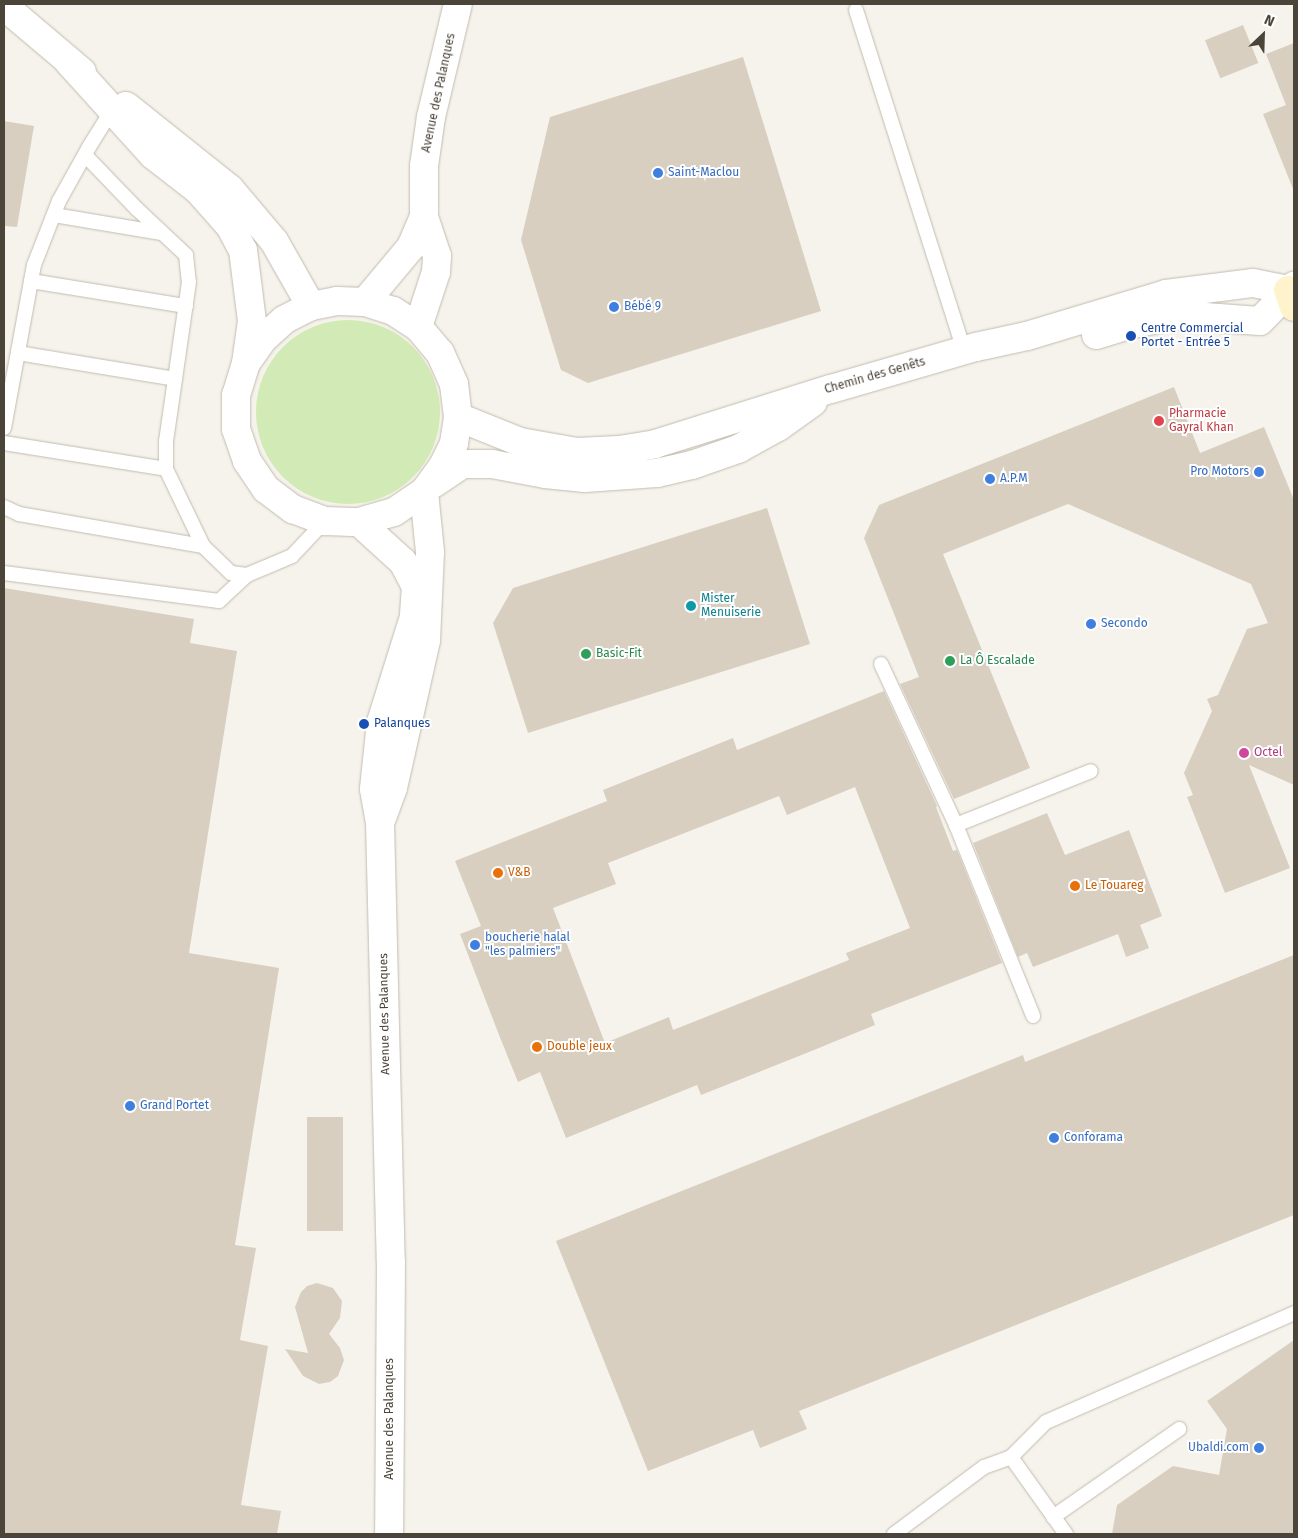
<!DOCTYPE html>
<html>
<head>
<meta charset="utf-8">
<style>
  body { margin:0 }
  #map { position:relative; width:1298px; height:1538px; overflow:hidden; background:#f6f3ec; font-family:"Fira Sans",sans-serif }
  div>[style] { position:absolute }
  .green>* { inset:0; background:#d2eab5 }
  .round { border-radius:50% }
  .building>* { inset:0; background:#d8cfc1; transform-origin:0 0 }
  .roads { filter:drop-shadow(0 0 1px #c2bbae) drop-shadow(0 0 1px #c2bbae) }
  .service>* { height:14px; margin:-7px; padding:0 7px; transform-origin:7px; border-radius:7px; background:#fff }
  .minor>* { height:28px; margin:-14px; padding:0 14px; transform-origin:14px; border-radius:14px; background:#fff }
  .secondary>* { height:28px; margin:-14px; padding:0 14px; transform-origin:14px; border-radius:14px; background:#fff3cd }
  .dots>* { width:14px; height:14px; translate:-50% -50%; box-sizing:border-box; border:2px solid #fff; border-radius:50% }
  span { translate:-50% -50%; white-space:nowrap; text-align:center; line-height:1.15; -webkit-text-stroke:4px #fff; paint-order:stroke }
  .street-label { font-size:12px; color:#4b4439 }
  .shop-label { font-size:12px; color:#366cbe }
  .left { translate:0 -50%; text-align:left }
  .right { translate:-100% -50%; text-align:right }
  .transit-label { font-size:12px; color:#164399 }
  .health-label { font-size:12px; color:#be3a42 }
  .culture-label { font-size:12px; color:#0d838f }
  .leisure-label { font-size:12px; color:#27864d }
  .hotel-label { font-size:12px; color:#b23c85 }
  .food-label { font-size:12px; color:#c56008 }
  .frame { position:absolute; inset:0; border:5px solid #4b4439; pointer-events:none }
  .north { position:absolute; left:1238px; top:10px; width:50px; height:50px; -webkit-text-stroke:4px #fff; paint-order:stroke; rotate:24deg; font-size:14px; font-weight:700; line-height:20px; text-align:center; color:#4b4439 }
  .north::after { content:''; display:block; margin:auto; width:18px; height:22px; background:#4b4439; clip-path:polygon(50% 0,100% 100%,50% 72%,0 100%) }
</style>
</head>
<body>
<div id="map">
  <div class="green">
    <i class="round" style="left:256px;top:320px;width:184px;height:184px"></i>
  </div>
  <div class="building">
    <i style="left:1243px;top:25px;width:41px;height:41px;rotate:68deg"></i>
    <i style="clip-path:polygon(1294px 43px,1294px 189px,1293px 189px,1263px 114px,1286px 105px,1266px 54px)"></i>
    <i style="clip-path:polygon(743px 57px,821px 311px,588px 383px,561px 370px,521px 240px,550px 117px)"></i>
    <i style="clip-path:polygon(4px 121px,34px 126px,17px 227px,4px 226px)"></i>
    <i style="clip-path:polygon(1174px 387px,1200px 453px,1264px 427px,1294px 500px,1294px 785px,1249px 765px,1290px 868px,1225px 893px,1187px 797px,1193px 795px,1184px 773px,1212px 711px,1207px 699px,1218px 695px,1247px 629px,1268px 623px,1251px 584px,1068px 504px,943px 554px,1030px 768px,954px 799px,900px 684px,919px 677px,864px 538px,879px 505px)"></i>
    <i style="clip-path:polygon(767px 508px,810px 644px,528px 733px,493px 623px,513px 588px)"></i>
    <i style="clip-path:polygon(4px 588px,194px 619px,190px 643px,237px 651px,189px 953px,279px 968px,235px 1245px,256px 1248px,240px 1340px,268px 1346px,241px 1505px,281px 1511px,277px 1534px,4px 1534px)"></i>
    <i style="clip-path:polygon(evenodd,884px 691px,937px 806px,936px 807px,953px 851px,957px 850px,1002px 963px,871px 1014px,875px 1025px,809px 1052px,701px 1095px,697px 1085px,566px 1138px,540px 1072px,518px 1082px,501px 1040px,460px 934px,481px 926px,455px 861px,607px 801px,603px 790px,733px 738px,737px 750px,884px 691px,855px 787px,910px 928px,846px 953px,849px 960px,673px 1030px,669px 1017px,605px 1043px,553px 908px,616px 884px,608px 863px,779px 796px,787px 815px,855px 787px)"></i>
    <i style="clip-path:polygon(1047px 813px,1065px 855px,1129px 830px,1162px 916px,1140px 925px,1149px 948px,1126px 957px,1118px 934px,1033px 967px,1027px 953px,1018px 957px,973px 843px)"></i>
    <i style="clip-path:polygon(1294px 955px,1294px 1215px,799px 1411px,807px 1429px,760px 1448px,753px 1430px,648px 1471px,556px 1241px,1023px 1055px,1025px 1062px)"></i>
    <i style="left:307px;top:1117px;width:36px;height:114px"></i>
    <i style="clip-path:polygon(317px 1283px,333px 1288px,342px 1301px,340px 1318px,329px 1334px,340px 1348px,344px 1360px,338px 1376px,330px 1382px,319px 1384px,303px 1376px,285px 1349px,308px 1353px,295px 1307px,301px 1292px,307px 1286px)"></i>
    <i style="clip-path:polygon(1294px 1340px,1294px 1534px,1112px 1534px,1117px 1505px,1173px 1466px,1219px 1475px,1227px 1429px,1207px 1401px)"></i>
  </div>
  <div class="roads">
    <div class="service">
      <i style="left:856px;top:10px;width:357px;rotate:72.4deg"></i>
      <i style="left:85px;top:155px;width:75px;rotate:46.1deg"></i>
      <i style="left:137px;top:209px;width:67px;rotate:43.2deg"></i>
      <i style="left:186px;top:255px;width:27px;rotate:84deg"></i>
      <i style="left:189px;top:282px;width:161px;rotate:98.2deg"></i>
      <i style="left:166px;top:441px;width:28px;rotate:90deg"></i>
      <i style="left:166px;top:469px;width:85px;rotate:64.3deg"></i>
      <i style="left:203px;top:546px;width:39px;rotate:44deg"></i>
      <i style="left:231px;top:573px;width:16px;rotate:7deg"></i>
      <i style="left:247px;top:575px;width:49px;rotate:-22.9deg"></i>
      <i style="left:292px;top:556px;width:48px;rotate:-46.7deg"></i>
      <i style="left:54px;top:215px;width:109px;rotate:9.5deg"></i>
      <i style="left:31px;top:281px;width:157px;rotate:9.2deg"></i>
      <i style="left:18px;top:353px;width:159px;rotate:9.4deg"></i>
      <i style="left:4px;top:428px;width:166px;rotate:-79.6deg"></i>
      <i style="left:34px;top:265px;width:69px;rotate:-68.7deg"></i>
      <i style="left:59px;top:201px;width:62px;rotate:-60.9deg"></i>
      <i style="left:89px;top:147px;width:44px;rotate:-58.1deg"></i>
      <i style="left:112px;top:110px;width:4px;rotate:-27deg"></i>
      <i style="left:4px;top:443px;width:164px;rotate:9.1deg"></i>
      <i style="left:4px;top:507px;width:17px;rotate:25deg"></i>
      <i style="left:19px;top:514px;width:187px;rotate:9.9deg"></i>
      <i style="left:4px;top:573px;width:217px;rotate:7.4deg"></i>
      <i style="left:219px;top:601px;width:38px;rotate:-43deg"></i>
      <i style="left:881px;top:664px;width:178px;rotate:65deg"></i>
      <i style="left:956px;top:825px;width:145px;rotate:-21.8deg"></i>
      <i style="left:956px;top:825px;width:206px;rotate:68deg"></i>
      <i style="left:1011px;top:1457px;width:49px;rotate:-45deg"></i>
      <i style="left:1046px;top:1422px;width:271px;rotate:-23.7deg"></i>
      <i style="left:1053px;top:1517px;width:154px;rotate:-34.9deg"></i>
      <i style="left:894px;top:1534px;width:112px;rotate:-36.7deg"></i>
      <i style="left:984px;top:1467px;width:29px;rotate:-20deg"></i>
      <i style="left:1011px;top:1457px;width:95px;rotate:54.5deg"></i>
    </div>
    <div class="minor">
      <i style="left:4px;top:6px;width:102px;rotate:40.2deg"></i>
      <i style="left:68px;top:61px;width:127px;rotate:47.9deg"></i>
      <i style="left:153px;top:155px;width:57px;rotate:37.9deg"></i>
      <i style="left:198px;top:190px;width:48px;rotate:48.4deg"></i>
      <i style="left:230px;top:226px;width:27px;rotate:62deg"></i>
      <i style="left:243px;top:250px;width:72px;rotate:82.8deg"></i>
      <i style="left:252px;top:321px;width:42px;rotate:98.1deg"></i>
      <i style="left:246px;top:363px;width:34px;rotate:107deg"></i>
      <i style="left:236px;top:395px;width:34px;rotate:90deg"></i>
      <i style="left:236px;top:429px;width:34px;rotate:71deg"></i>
      <i style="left:247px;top:461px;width:34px;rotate:56deg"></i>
      <i style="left:266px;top:489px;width:34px;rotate:37deg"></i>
      <i style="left:293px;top:509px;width:34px;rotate:21deg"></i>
      <i style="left:325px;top:521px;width:34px;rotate:2deg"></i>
      <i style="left:359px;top:522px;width:36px;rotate:-16deg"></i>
      <i style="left:394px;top:512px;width:36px;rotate:-34deg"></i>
      <i style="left:424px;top:492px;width:32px;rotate:-54deg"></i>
      <i style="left:443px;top:466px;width:25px;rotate:-64deg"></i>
      <i style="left:454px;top:443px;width:26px;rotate:-81deg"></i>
      <i style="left:458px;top:417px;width:33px;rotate:-97deg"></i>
      <i style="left:454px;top:384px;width:34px;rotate:-114deg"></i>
      <i style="left:440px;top:353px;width:34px;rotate:-130deg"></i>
      <i style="left:418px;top:327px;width:30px;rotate:-147deg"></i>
      <i style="left:393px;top:311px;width:29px;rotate:-162deg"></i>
      <i style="left:365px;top:302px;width:28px;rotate:-178deg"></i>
      <i style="left:337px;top:301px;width:26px;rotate:169deg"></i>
      <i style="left:311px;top:306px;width:30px;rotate:153deg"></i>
      <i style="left:284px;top:320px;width:28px;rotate:138deg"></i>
      <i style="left:263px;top:339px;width:29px;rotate:125deg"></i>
      <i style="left:126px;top:106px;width:133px;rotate:38.6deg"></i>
      <i style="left:230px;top:189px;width:68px;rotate:49.8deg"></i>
      <i style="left:274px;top:241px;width:75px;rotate:60.4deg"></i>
      <i style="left:365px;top:302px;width:72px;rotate:-50.1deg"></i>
      <i style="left:411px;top:247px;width:33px;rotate:-67deg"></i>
      <i style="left:418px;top:327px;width:58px;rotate:-71.9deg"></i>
      <i style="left:436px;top:272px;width:16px;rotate:-86deg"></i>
      <i style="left:437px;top:256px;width:41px;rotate:-108.4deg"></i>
      <i style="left:424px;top:217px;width:51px;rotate:-90deg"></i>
      <i style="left:424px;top:166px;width:49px;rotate:-81.9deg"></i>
      <i style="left:431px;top:117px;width:116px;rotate:-76.6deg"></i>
      <i style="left:1096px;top:335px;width:39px;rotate:-17deg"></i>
      <i style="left:1133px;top:324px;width:46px;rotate:-11.3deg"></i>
      <i style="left:1178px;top:315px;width:82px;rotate:4.2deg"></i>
      <i style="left:1260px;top:321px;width:49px;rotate:-45.8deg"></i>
      <i style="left:458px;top:417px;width:67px;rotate:22deg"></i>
      <i style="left:520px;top:442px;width:58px;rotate:10deg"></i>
      <i style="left:577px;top:452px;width:42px;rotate:-2.7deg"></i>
      <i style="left:619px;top:450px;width:36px;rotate:-9deg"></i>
      <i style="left:655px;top:444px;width:184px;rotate:-17.4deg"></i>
      <i style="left:831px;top:389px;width:151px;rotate:-16.2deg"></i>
      <i style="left:976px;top:347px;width:52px;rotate:-12.2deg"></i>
      <i style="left:1027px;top:336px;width:145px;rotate:-16.8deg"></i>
      <i style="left:1166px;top:294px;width:88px;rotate:-7.2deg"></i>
      <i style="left:1253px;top:283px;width:36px;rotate:11deg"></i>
      <i style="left:433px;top:484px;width:36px;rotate:-34deg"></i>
      <i style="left:463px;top:464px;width:29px"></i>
      <i style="left:492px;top:464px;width:54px;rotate:10.7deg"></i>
      <i style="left:545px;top:474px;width:40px;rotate:5.7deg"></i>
      <i style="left:585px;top:478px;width:72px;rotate:-4deg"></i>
      <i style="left:657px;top:473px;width:36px;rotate:-13deg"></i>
      <i style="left:692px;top:465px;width:49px;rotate:-19.2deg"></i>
      <i style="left:738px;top:449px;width:46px;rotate:-28.8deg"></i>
      <i style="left:778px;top:427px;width:43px;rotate:-35.5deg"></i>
      <i style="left:359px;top:522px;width:59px;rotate:42.3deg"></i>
      <i style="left:403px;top:562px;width:27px;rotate:62deg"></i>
      <i style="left:416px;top:586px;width:31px;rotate:94deg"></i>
      <i style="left:414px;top:617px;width:110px;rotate:107.4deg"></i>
      <i style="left:381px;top:722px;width:67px;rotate:96deg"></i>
      <i style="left:374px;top:789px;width:34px;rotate:80deg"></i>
      <i style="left:380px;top:822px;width:440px;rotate:88.6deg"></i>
      <i style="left:391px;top:1262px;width:272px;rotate:90.4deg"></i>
      <i style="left:382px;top:818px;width:32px;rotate:-70deg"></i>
      <i style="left:393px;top:788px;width:152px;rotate:-77.4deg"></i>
      <i style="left:426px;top:640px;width:88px;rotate:-87.4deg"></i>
      <i style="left:430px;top:552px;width:60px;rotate:-95.7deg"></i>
    </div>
    <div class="secondary">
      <i style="left:1288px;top:290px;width:18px;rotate:71deg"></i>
    </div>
  </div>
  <div class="dots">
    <i style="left:658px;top:173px;background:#3f7fe0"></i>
    <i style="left:614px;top:307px;background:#3f7fe0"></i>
    <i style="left:1131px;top:336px;background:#1a4fb4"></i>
    <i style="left:1159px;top:421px;background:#e0444e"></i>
    <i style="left:1259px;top:472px;background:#3f7fe0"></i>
    <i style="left:990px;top:479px;background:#3f7fe0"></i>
    <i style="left:691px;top:606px;background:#0f9aa8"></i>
    <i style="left:1091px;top:624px;background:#3f7fe0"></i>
    <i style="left:586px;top:654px;background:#2e9e5b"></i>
    <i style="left:950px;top:661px;background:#2e9e5b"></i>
    <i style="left:364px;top:724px;background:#1a4fb4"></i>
    <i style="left:1244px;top:753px;background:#d1479c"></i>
    <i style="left:498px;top:873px;background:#e8710a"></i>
    <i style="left:1075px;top:886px;background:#e8710a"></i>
    <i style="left:475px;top:945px;background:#3f7fe0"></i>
    <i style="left:537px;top:1047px;background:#e8710a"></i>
    <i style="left:130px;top:1106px;background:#3f7fe0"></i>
    <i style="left:1054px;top:1138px;background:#3f7fe0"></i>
    <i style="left:1259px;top:1448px;background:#3f7fe0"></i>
  </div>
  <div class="street-label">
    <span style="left:439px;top:93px;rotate:-78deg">Avenue des Palanques</span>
    <span style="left:875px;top:376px;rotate:-16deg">Chemin des Genêts</span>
    <span style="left:385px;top:1014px;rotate:-91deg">Avenue des Palanques</span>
    <span style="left:390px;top:1419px;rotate:-90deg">Avenue des Palanques</span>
  </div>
  <div class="shop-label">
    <span class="left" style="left:668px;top:173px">Saint-Maclou</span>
    <span class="left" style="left:624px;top:307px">Bébé 9</span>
    <span class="right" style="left:1249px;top:472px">Pro Motors</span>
    <span class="left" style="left:1000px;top:479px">A.P.M</span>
    <span class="left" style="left:1101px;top:624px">Secondo</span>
    <span class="left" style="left:485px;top:945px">boucherie halal<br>"les palmiers"</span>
    <span class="left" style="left:140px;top:1106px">Grand Portet</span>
    <span class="left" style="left:1064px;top:1138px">Conforama</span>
    <span class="right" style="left:1249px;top:1448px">Ubaldi.com</span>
  </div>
  <div class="transit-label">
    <span class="left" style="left:1141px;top:336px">Centre Commercial<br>Portet - Entrée 5</span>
    <span class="left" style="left:374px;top:724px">Palanques</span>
  </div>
  <div class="health-label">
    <span class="left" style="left:1169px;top:421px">Pharmacie<br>Gayral Khan</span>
  </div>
  <div class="culture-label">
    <span class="left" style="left:701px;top:606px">Mister<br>Menuiserie</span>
  </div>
  <div class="leisure-label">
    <span class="left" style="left:596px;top:654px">Basic-Fit</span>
    <span class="left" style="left:960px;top:661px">La Ô Escalade</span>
  </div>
  <div class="hotel-label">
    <span class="left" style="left:1254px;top:753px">Octel</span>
  </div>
  <div class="food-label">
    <span class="left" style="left:508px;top:873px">V&amp;B</span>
    <span class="left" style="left:1085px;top:886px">Le Touareg</span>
    <span class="left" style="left:547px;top:1047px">Double jeux</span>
  </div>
  <div class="frame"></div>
  <div class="north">N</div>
</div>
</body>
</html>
